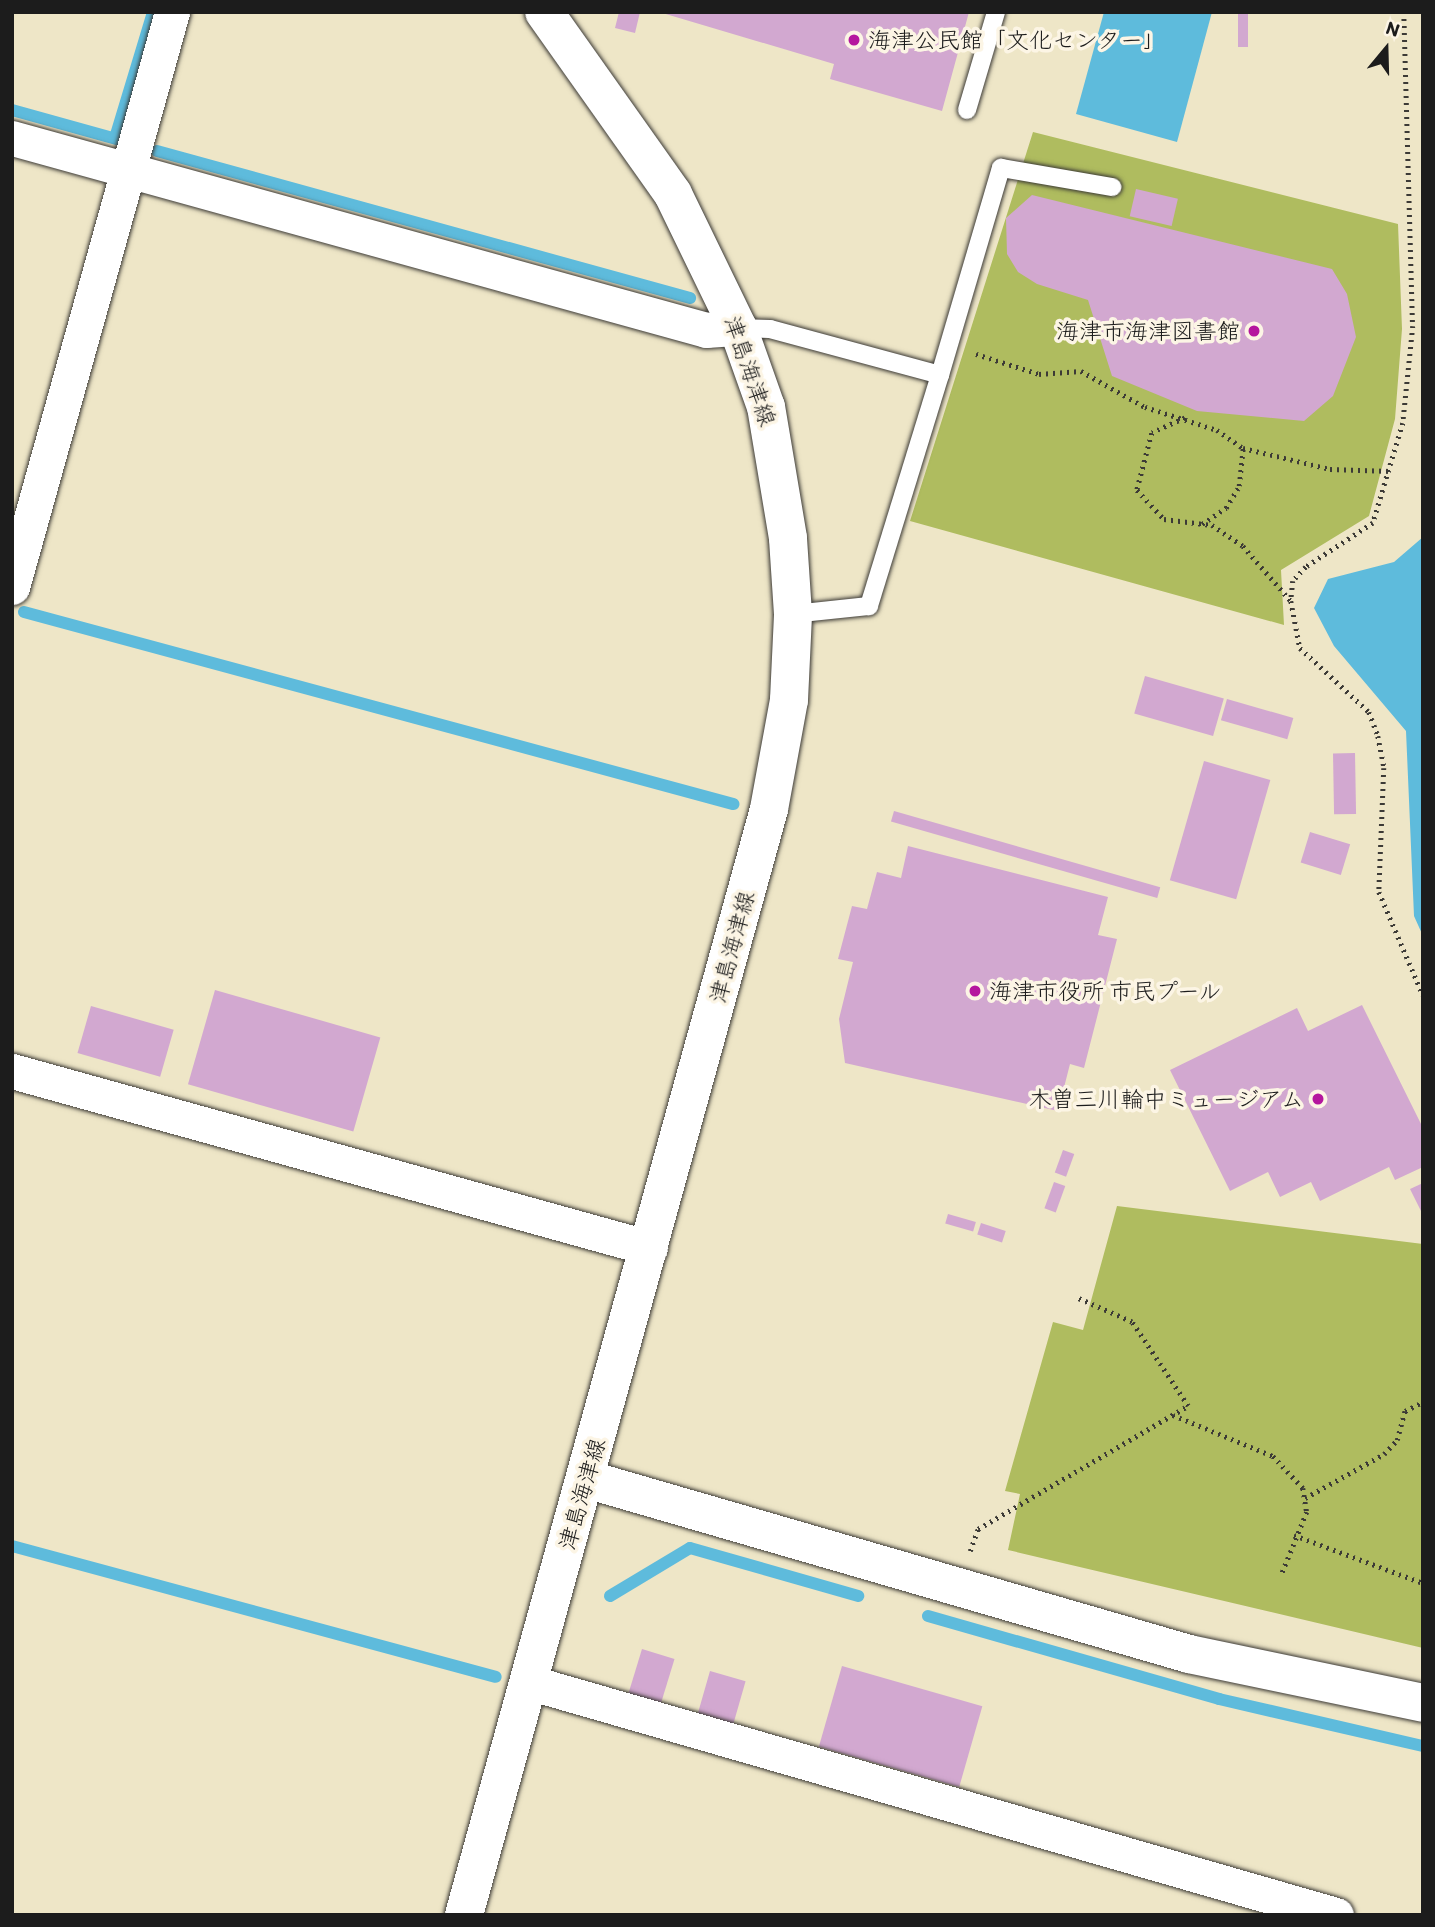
<!DOCTYPE html>
<html>
<head>
<meta charset="utf-8">
<style>
  body { margin:0 }
  #map { position:relative; width:1435px; height:1927px; overflow:hidden; background:#eee6c7; font-family:Itim,"Klee One",sans-serif }
  div>[style] { position:absolute }
  .green>* { inset:0; background:#afbc5f }
  .water>* { inset:0; background:#5ebbdc }
  .stream>* { height:12px; margin:-6px; padding:0 6px; transform-origin:6px; border-radius:6px; background:#5ebbdc }
  .building>* { inset:0; background:#d2a8d0; transform-origin:0 0 }
  .path>* { height:4.5px; margin-top:-2.25px; transform-origin:0; background:repeating-linear-gradient(90deg,#3c3a36 0 2px,transparent 0 7px) }
  .roads { filter:drop-shadow(0 0 2px #3c3a36) drop-shadow(0 0 2px #3c3a36) }
  .service>* { height:18px; margin:-9px; padding:0 9px; transform-origin:9px; border-radius:9px; background:#fff }
  .minor>* { height:35px; margin:-17.5px; padding:0 17.5px; transform-origin:17.5px; border-radius:17.5px; background:#fff }
  .tertiary>* { height:38px; margin:-19px; padding:0 19px; transform-origin:19px; border-radius:19px; background:#fff }
  .secondary>* { height:38px; margin:-19px; padding:0 19px; transform-origin:19px; border-radius:19px; background:#fff }
  .dots>* { width:19px; height:19px; translate:-50% -50%; box-sizing:border-box; border:4px solid #fcf5e5; border-radius:50% }
  span { translate:-50% -50%; white-space:nowrap; text-align:center; line-height:1.15; -webkit-text-stroke:7px #fcf5e5; paint-order:stroke }
  .poi-label { font-size:23px; color:#1c1c1c }
  .left { translate:0 -50%; text-align:left }
  .right { translate:-100% -50%; text-align:right }
  .street-label { font-size:23px; color:#1c1c1c }
  .frame { position:absolute; inset:0; border:14px solid #1c1c1c; pointer-events:none }
  .north { position:absolute; left:1351px; top:14px; width:70px; height:70px; -webkit-text-stroke:5px #fcf5e5; paint-order:stroke; rotate:19deg; font-size:19px; font-weight:700; line-height:28px; text-align:center; color:#1c1c1c }
  .north::after { content:''; display:block; margin:auto; width:24px; height:32px; background:#1c1c1c; clip-path:polygon(50% 0,100% 100%,50% 72%,0 100%) }
</style>
</head>
<body>
<div id="map">
  <div class="green">
    <i style="clip-path:polygon(1033px 132px,1398px 224px,1402px 329px,1395px 419px,1369px 516px,1281px 570px,1284px 625px,910px 521px)"></i>
    <i style="clip-path:polygon(1117px 1206px,1423px 1244px,1423px 1648px,1008px 1550px,1020px 1494px,1005px 1491px,1053px 1322px,1083px 1330px)"></i>
  </div>
  <div class="water">
    <i style="clip-path:polygon(1104px 12px,1212px 12px,1177px 142px,1076px 114px)"></i>
    <i style="clip-path:polygon(1423px 537px,1423px 936px,1414px 916px,1406px 731px,1334px 646px,1314px 608px,1328px 579px,1394px 562px)"></i>
  </div>
  <div class="stream">
    <i style="left:12px;top:110px;width:112px;rotate:15.5deg"></i>
    <i style="left:115px;top:138px;width:132px;rotate:-73.2deg"></i>
    <i style="left:157px;top:151px;width:553px;rotate:15.42deg"></i>
    <i style="left:24px;top:612px;width:735px;rotate:15.15deg"></i>
    <i style="left:12px;top:1546px;width:501px;rotate:15.14deg"></i>
    <i style="left:610px;top:1596px;width:93px;rotate:-31deg"></i>
    <i style="left:690px;top:1548px;width:175px;rotate:15.9deg"></i>
    <i style="left:928px;top:1616px;width:303px;rotate:15.9deg"></i>
    <i style="left:1219px;top:1699px;width:209px;rotate:13deg"></i>
  </div>
  <div class="building">
    <i style="clip-path:polygon(619px 12px,640px 12px,635px 33px,615px 28px)"></i>
    <i style="clip-path:polygon(659px 12px,969px 12px,942px 111px,830px 79px,834px 64px)"></i>
    <i style="left:1238px;top:12px;width:10px;height:35px"></i>
    <i style="left:1136px;top:189px;width:43px;height:28px;rotate:13deg"></i>
    <i style="clip-path:polygon(1032px 195px,1332px 269px,1347px 294px,1356px 337px,1333px 396px,1304px 421px,1197px 411px,1112px 376px,1088px 300px,1037px 284px,1018px 272px,1007px 254px,1006px 218px)"></i>
    <i style="left:1145px;top:676px;width:82px;height:39px;rotate:16deg"></i>
    <i style="left:1227px;top:699px;width:69px;height:22px;rotate:16deg"></i>
    <i style="left:1355px;top:753px;width:61px;height:22px;rotate:89deg"></i>
    <i style="left:1204px;top:761px;width:69px;height:124px;rotate:16deg"></i>
    <i style="left:894px;top:811px;width:277px;height:11px;rotate:16deg"></i>
    <i style="left:1310px;top:832px;width:42px;height:32px;rotate:17deg"></i>
    <i style="clip-path:polygon(908px 846px,1108px 897px,1098px 935px,1117px 939px,1084px 1068px,1070px 1064px,1058px 1111px,845px 1063px,839px 1019px,853px 962px,838px 959px,852px 906px,867px 909px,877px 872px,901px 878px)"></i>
    <i style="left:215px;top:990px;width:172px;height:98px;rotate:16deg"></i>
    <i style="clip-path:polygon(1362px 1005px,1423px 1128px,1423px 1167px,1395px 1180px,1389px 1167px,1320px 1201px,1311px 1182px,1280px 1197px,1268px 1172px,1230px 1191px,1170px 1070px,1297px 1008px,1308px 1031px)"></i>
    <i style="left:91px;top:1006px;width:86px;height:49px;rotate:16deg"></i>
    <i style="left:1063px;top:1150px;width:12px;height:24px;rotate:20deg"></i>
    <i style="left:1054px;top:1182px;width:12px;height:28px;rotate:20deg"></i>
    <i style="clip-path:polygon(1423px 1183px,1423px 1215px,1410px 1189px)"></i>
    <i style="left:948px;top:1214px;width:29px;height:10px;rotate:16deg"></i>
    <i style="left:981px;top:1223px;width:26px;height:12px;rotate:18deg"></i>
    <i style="left:642px;top:1649px;width:34px;height:48px;rotate:17deg"></i>
    <i style="left:842px;top:1666px;width:146px;height:84px;rotate:16deg"></i>
    <i style="left:710px;top:1671px;width:37px;height:46px;rotate:16deg"></i>
  </div>
  <div class="path">
    <i style="left:1404px;top:12px;width:314px;rotate:88.4deg"></i>
    <i style="left:1413px;top:326px;width:98px;rotate:95.9deg"></i>
    <i style="left:1403px;top:423px;width:104px;rotate:106.7deg"></i>
    <i style="left:1373px;top:523px;width:80px;rotate:146.7deg"></i>
    <i style="left:1306px;top:567px;width:19px;rotate:133deg"></i>
    <i style="left:1293px;top:581px;width:20px;rotate:96deg"></i>
    <i style="left:1291px;top:601px;width:48px;rotate:79.2deg"></i>
    <i style="left:1300px;top:648px;width:94px;rotate:42.8deg"></i>
    <i style="left:1369px;top:712px;width:26px;rotate:69deg"></i>
    <i style="left:1378px;top:736px;width:33px;rotate:79deg"></i>
    <i style="left:1384px;top:768px;width:124px;rotate:92.3deg"></i>
    <i style="left:1379px;top:892px;width:112px;rotate:66.9deg"></i>
    <i style="left:976px;top:354px;width:66px;rotate:17.6deg"></i>
    <i style="left:1039px;top:374px;width:42px;rotate:-4.1deg"></i>
    <i style="left:1081px;top:371px;width:73px;rotate:29.4deg"></i>
    <i style="left:1145px;top:407px;width:76px;rotate:17.7deg"></i>
    <i style="left:1217px;top:430px;width:32px;rotate:35deg"></i>
    <i style="left:1243px;top:448px;width:89px;rotate:13.6deg"></i>
    <i style="left:1330px;top:469px;width:61px;rotate:1.9deg"></i>
    <i style="left:1185px;top:418px;width:36px;rotate:156deg"></i>
    <i style="left:1152px;top:433px;width:59px;rotate:104.7deg"></i>
    <i style="left:1137px;top:490px;width:40px;rotate:47deg"></i>
    <i style="left:1164px;top:519px;width:48px;rotate:7.1deg"></i>
    <i style="left:1212px;top:525px;width:37px;rotate:34deg"></i>
    <i style="left:1243px;top:546px;width:73px;rotate:48.9deg"></i>
    <i style="left:1202px;top:524px;width:29px;rotate:-34deg"></i>
    <i style="left:1226px;top:508px;width:26px;rotate:-59deg"></i>
    <i style="left:1239px;top:486px;width:38px;rotate:-84deg"></i>
    <i style="left:1173px;top:1415px;width:108px;rotate:22.3deg"></i>
    <i style="left:1273px;top:1456px;width:44px;rotate:46.8deg"></i>
    <i style="left:1303px;top:1488px;width:24px;rotate:81deg"></i>
    <i style="left:1307px;top:1512px;width:69px;rotate:112.1deg"></i>
    <i style="left:1305px;top:1498px;width:90px;rotate:-29.1deg"></i>
    <i style="left:1384px;top:1454px;width:19px;rotate:-47deg"></i>
    <i style="left:1397px;top:1440px;width:30px;rotate:-75deg"></i>
    <i style="left:1405px;top:1411px;width:20px;rotate:-27deg"></i>
    <i style="left:1294px;top:1535px;width:138px;rotate:20.4deg"></i>
    <i style="left:970px;top:1551px;width:23px;rotate:-70deg"></i>
    <i style="left:978px;top:1529px;width:243px;rotate:-30.4deg"></i>
    <i style="left:1188px;top:1406px;width:101px;rotate:-123.7deg"></i>
    <i style="left:1132px;top:1322px;width:62px;rotate:-156.3deg"></i>
  </div>
  <div class="roads">
    <div class="service">
      <i style="left:967px;top:110px;width:102px;rotate:-73.5deg"></i>
      <i style="left:738px;top:328px;width:32px;rotate:2deg"></i>
      <i style="left:770px;top:329px;width:176px;rotate:15.1deg"></i>
      <i style="left:940px;top:375px;width:242px;rotate:107.1deg"></i>
      <i style="left:869px;top:606px;width:76px;rotate:174deg"></i>
      <i style="left:940px;top:375px;width:216px;rotate:-73.6deg"></i>
      <i style="left:1001px;top:168px;width:113px;rotate:9.7deg"></i>
    </div>
    <div class="minor">
      <i style="left:12px;top:138px;width:720px;rotate:15.46deg"></i>
      <i style="left:706px;top:330px;width:32px;rotate:-4deg"></i>
      <i style="left:12px;top:587px;width:597px;rotate:-74.45deg"></i>
      <i style="left:12px;top:1071px;width:662px;rotate:15.51deg"></i>
      <i style="left:528px;top:1682px;width:841px;rotate:16.09deg"></i>
    </div>
    <div class="tertiary">
      <i style="left:586px;top:1479px;width:628px;rotate:16.18deg"></i>
      <i style="left:1189px;top:1654px;width:239px;rotate:11.8deg"></i>
    </div>
    <div class="secondary">
      <i style="left:464px;top:1915px;width:1147px;rotate:-74.58deg"></i>
      <i style="left:769px;top:809px;width:111px;rotate:-79.6deg"></i>
      <i style="left:789px;top:700px;width:86px;rotate:-87.3deg"></i>
      <i style="left:793px;top:614px;width:76px;rotate:-93.8deg"></i>
      <i style="left:788px;top:538px;width:133px;rotate:-99.5deg"></i>
      <i style="left:766px;top:407px;width:84px;rotate:-109.5deg"></i>
      <i style="left:738px;top:328px;width:149px;rotate:-115.9deg"></i>
      <i style="left:673px;top:194px;width:223px;rotate:-125.3deg"></i>
    </div>
  </div>
  <div class="dots">
    <i style="left:854px;top:40px;background:#b5179e"></i>
    <i style="left:1254px;top:331px;background:#b5179e"></i>
    <i style="left:975px;top:991px;background:#b5179e"></i>
    <i style="left:1318px;top:1099px;background:#b5179e"></i>
  </div>
  <div class="poi-label">
    <span class="left" style="left:868px;top:40px">海津公民館「文化センター」</span>
    <span class="right" style="left:1240px;top:331px">海津市海津図書館</span>
    <span class="left" style="left:989px;top:991px">海津市役所 市民プール</span>
    <span class="right" style="left:1304px;top:1099px">木曽三川輪中ミュージアム</span>
  </div>
  <div class="street-label">
    <span style="left:750px;top:371px;rotate:71deg">津島海津線</span>
    <span style="left:732px;top:947px;rotate:-75deg">津島海津線</span>
    <span style="left:582px;top:1494px;rotate:-74deg">津島海津線</span>
  </div>
  <div class="frame"></div>
  <div class="north">N</div>
</div>
</body>
</html>
